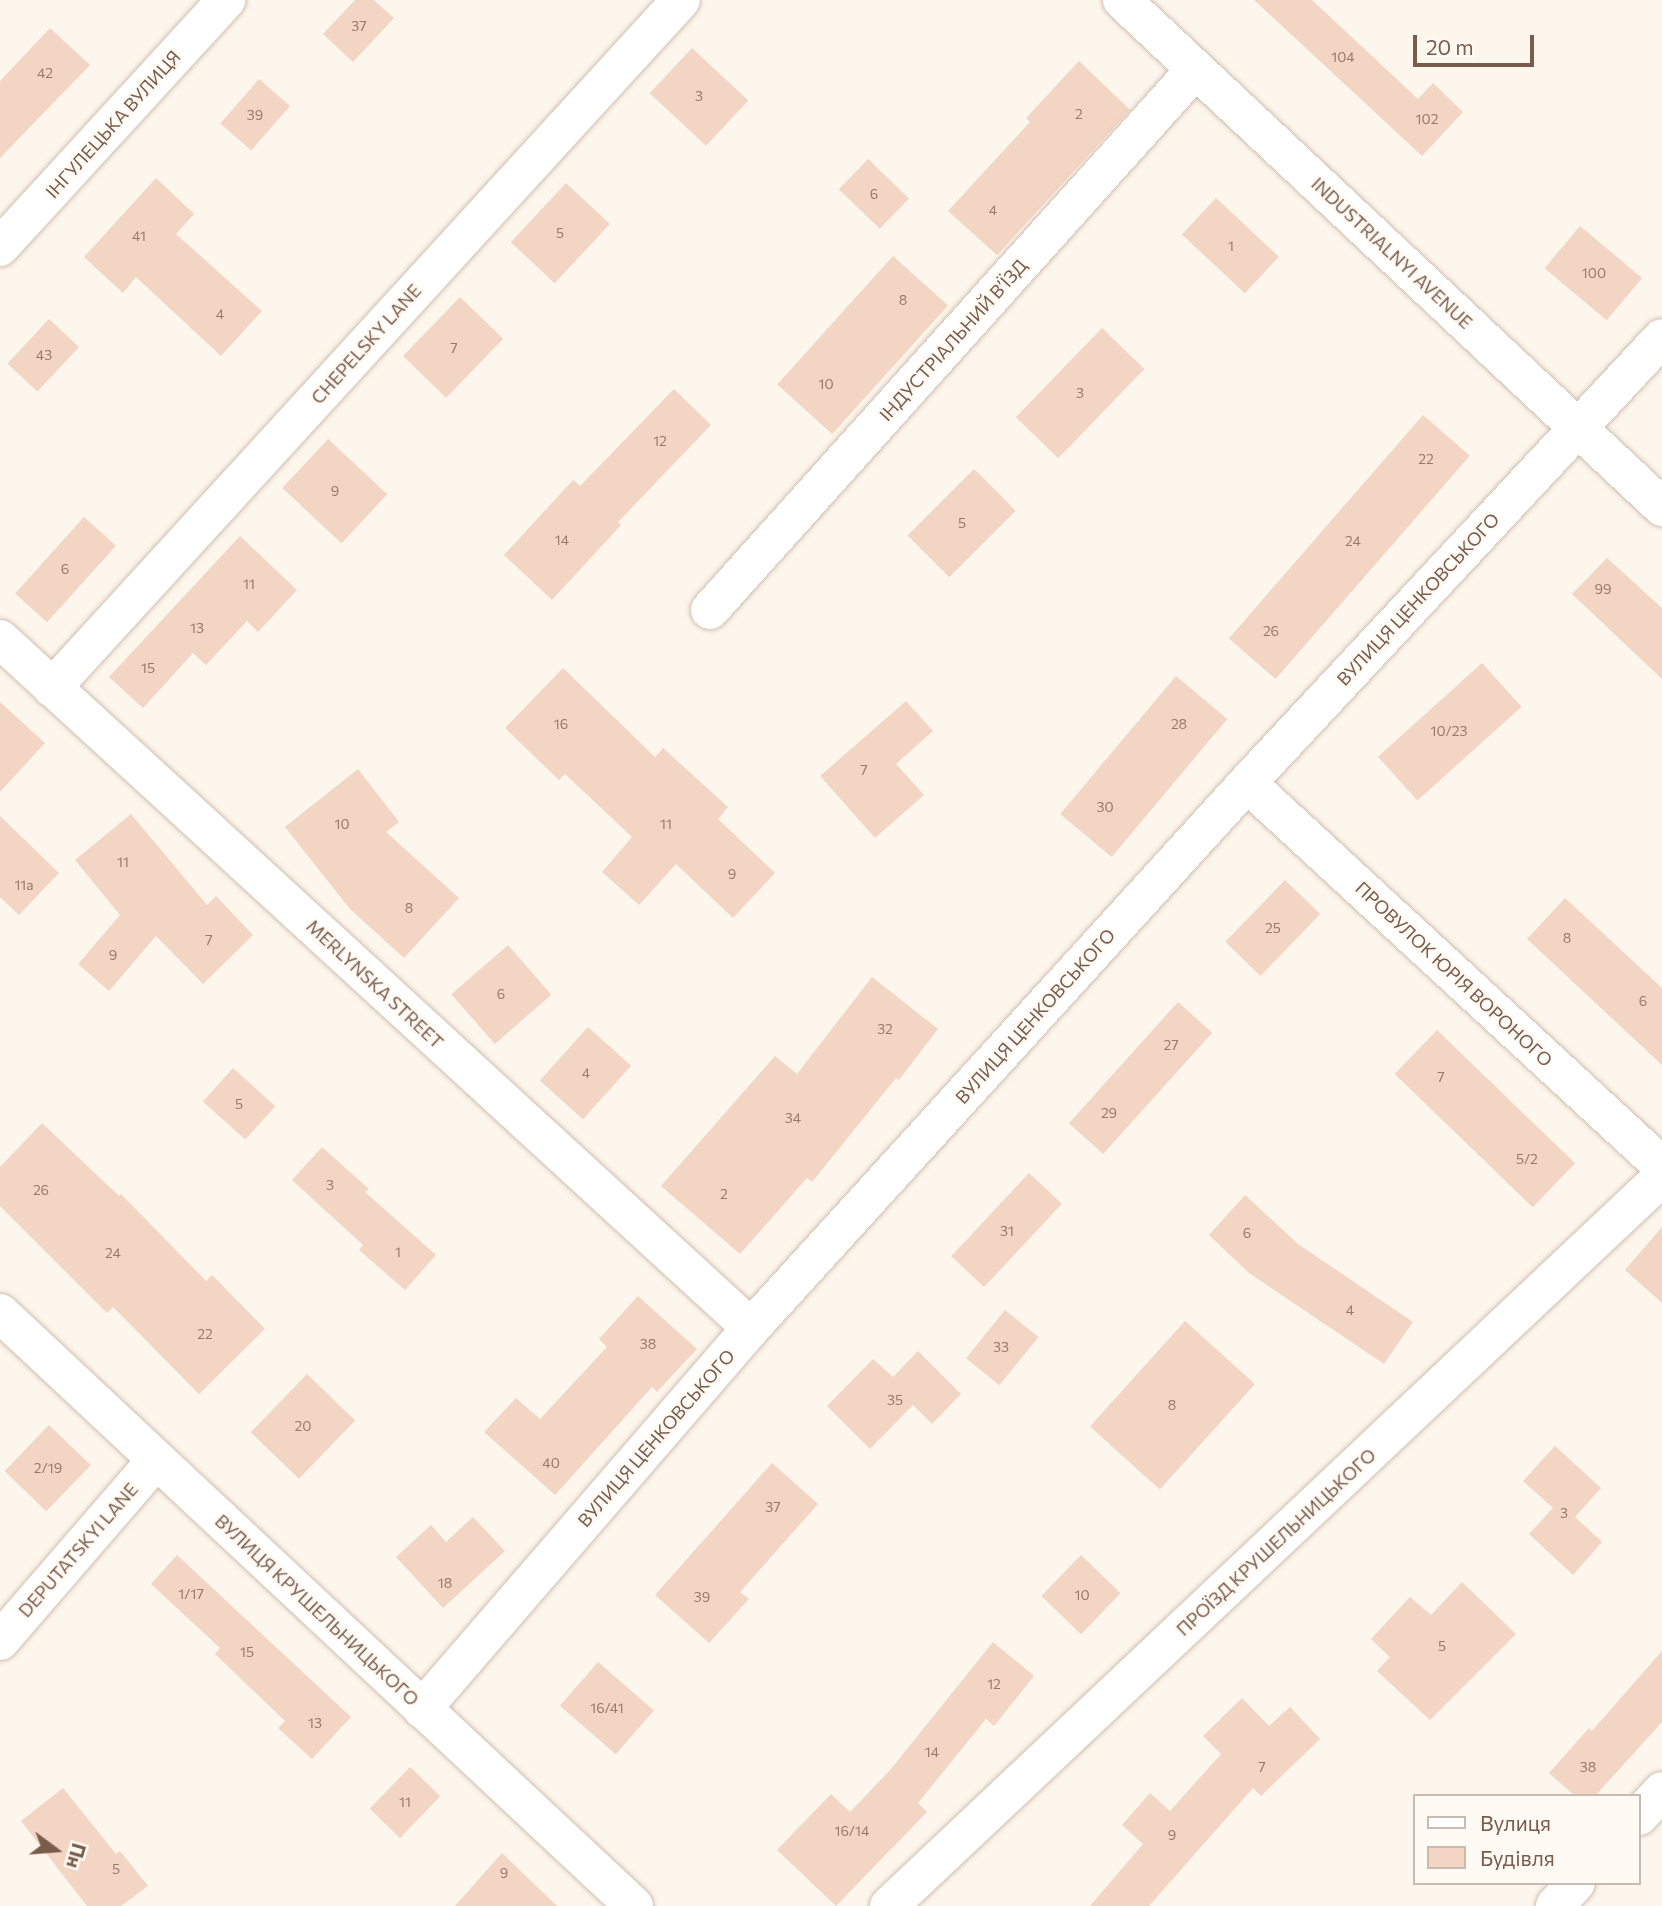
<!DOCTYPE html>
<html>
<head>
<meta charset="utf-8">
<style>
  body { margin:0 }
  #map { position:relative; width:1662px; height:1906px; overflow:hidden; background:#fdf6ec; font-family:Commissioner,sans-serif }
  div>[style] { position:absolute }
  .building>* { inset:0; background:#f3d5c3; transform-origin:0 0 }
  .roads { filter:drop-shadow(0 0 2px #d1beb0) drop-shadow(0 0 2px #d1beb0) }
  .minor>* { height:38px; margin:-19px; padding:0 19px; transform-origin:19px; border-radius:19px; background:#fff }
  span { translate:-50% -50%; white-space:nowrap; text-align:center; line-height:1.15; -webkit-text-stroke:5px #fffaf3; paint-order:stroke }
  .number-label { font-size:14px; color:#987a6a }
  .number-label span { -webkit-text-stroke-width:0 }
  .street-label { font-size:18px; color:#7a5c4d }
  .legend { position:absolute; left:1413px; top:1794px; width:228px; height:91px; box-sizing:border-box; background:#fffaf3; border:2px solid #cabbb1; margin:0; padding:9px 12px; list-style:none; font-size:21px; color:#7a5c4d }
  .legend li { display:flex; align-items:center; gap:14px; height:35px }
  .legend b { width:35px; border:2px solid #cabbb1 }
  .north { position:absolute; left:21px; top:1815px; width:70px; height:70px; -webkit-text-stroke:5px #fffaf3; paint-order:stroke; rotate:106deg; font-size:19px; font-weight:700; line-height:28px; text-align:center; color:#7a5c4d }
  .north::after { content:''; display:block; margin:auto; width:24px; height:32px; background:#7a5c4d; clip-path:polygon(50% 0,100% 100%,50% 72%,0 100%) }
  .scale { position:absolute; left:1413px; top:35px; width:121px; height:32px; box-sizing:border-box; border:4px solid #7a5c4d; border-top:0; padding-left:9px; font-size:21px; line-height:24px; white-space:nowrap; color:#7a5c4d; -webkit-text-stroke:5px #fffaf3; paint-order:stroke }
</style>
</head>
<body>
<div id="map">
  <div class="building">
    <i style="clip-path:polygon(355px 0,374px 0,394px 18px,353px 62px,323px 34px)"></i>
    <i style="clip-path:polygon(1254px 0,1312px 0,1418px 99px,1433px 83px,1463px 112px,1422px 156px)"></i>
    <i style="clip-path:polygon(50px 28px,90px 65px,0 158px,0 81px)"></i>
    <i style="left:692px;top:48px;width:77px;height:62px;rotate:43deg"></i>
    <i style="clip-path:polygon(1079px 61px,1130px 110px,997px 255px,948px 211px,1030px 122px,1026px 118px)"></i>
    <i style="left:259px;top:79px;width:41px;height:59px;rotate:41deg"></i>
    <i style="left:868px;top:159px;width:57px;height:42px;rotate:44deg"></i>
    <i style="clip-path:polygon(156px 178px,194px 214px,176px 234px,262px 311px,221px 356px,136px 277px,123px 293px,84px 257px)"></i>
    <i style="left:566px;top:183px;width:60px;height:81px;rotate:43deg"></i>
    <i style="left:1216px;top:198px;width:86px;height:50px;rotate:43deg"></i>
    <i style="left:1580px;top:226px;width:81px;height:55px;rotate:40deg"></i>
    <i style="left:893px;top:256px;width:74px;height:173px;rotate:42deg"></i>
    <i style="left:460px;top:297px;width:60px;height:82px;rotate:44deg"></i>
    <i style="left:49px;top:319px;width:41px;height:61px;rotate:43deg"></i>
    <i style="left:1102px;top:328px;width:59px;height:124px;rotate:44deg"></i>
    <i style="clip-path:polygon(674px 389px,711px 425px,618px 522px,621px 525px,552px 600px,504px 555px,573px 480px,580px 486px)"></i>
    <i style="left:1423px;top:415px;width:62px;height:296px;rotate:41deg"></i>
    <i style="left:328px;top:439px;width:81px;height:67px;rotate:43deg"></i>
    <i style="left:974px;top:469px;width:59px;height:94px;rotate:45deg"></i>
    <i style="left:84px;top:517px;width:43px;height:103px;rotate:42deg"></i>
    <i style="clip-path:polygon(240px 536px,297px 590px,258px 632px,247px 621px,206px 665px,193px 653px,143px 708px,109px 677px)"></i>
    <i style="clip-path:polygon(1607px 558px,1662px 608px,1662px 679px,1572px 594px)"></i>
    <i style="left:1482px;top:663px;width:59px;height:140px;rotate:48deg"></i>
    <i style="clip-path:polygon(563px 668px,655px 757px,663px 748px,728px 807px,718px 819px,775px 873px,733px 918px,676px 864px,639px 905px,602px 872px,632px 837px,565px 774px,559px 780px,505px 728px)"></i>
    <i style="left:1176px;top:676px;width:67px;height:180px;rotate:40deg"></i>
    <i style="clip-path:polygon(906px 701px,933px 731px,896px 764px,924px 795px,875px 838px,820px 776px)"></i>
    <i style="clip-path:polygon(0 702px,45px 743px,0 792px)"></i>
    <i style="clip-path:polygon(358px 769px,399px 822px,386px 832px,459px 898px,404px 958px,350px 909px,285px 827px)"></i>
    <i style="clip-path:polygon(131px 814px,207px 905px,216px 896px,253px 935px,203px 984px,156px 936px,109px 991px,78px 964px,120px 915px,75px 860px)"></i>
    <i style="clip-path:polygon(0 816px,59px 873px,19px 915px,0 897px)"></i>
    <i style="left:1285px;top:880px;width:49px;height:86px;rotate:44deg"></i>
    <i style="clip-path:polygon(1565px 898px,1662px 988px,1662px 1065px,1527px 939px)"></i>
    <i style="left:508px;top:945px;width:66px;height:75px;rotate:49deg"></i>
    <i style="clip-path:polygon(872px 977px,938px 1029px,899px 1080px,896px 1078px,812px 1182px,807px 1178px,740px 1254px,661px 1186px,775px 1056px,797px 1074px)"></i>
    <i style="left:1178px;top:1002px;width:46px;height:163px;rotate:42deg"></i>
    <i style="left:588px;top:1027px;width:58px;height:72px;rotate:42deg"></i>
    <i style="left:1437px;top:1030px;width:192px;height:61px;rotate:44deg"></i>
    <i style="left:233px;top:1068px;width:57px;height:45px;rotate:42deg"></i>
    <i style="clip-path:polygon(42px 1123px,119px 1196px,121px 1194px,206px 1281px,212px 1275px,265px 1329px,199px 1394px,113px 1307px,107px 1313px,0 1206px,0 1167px)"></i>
    <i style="clip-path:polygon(322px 1147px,369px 1189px,365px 1192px,436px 1255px,405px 1290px,359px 1250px,363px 1245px,292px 1180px)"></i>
    <i style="left:1029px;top:1173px;width:45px;height:114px;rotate:43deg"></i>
    <i style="clip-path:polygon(1245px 1195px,1298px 1244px,1413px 1322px,1384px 1364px,1249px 1273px,1209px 1235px)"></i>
    <i style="clip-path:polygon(1662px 1227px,1662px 1303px,1625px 1270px)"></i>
    <i style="clip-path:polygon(638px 1296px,697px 1349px,657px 1392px,652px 1387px,555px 1495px,484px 1432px,516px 1398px,540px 1419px,607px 1347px,599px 1339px)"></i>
    <i style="left:1005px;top:1310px;width:43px;height:62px;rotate:39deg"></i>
    <i style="left:1185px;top:1321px;width:94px;height:142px;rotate:42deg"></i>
    <i style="clip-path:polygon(918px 1351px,961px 1394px,932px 1424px,913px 1405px,870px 1449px,827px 1406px,873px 1359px,893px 1377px)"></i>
    <i style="left:307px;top:1374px;width:67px;height:81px;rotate:44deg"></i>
    <i style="left:49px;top:1425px;width:58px;height:64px;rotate:44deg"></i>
    <i style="clip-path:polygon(1555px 1446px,1601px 1488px,1575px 1517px,1602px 1542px,1573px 1575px,1529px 1534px,1553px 1508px,1523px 1481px)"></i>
    <i style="clip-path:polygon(772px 1463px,818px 1504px,740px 1592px,749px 1599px,709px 1643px,655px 1595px)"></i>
    <i style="clip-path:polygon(473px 1517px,505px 1551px,443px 1608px,396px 1557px,431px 1525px,446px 1542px)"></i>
    <i style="clip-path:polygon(177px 1555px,351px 1717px,312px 1759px,278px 1728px,285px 1721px,215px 1654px,220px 1648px,151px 1584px)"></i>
    <i style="left:1081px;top:1555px;width:55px;height:57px;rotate:44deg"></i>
    <i style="clip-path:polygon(1462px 1582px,1516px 1634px,1430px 1720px,1377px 1671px,1390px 1657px,1371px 1639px,1410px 1597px,1431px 1615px)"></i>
    <i style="clip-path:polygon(993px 1642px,1034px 1676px,994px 1726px,986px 1719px,918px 1803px,927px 1812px,836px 1906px,777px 1850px,831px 1794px,850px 1812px,891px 1769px)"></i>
    <i style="clip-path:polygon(1662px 1651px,1662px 1722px,1595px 1796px,1575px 1796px,1549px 1773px,1589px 1728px,1592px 1731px)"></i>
    <i style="left:598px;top:1662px;width:74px;height:58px;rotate:41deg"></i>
    <i style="clip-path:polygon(1242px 1698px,1269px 1726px,1290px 1707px,1320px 1739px,1261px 1796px,1253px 1788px,1149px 1906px,1090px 1906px,1143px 1844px,1122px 1825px,1150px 1793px,1170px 1811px,1221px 1754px,1203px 1736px)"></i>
    <i style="left:410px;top:1767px;width:42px;height:58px;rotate:44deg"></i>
    <i style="clip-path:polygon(63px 1788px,116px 1854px,120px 1851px,148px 1886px,121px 1906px,87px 1906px,21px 1821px)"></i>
    <i style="clip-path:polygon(502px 1853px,557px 1906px,455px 1906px)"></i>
  </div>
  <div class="roads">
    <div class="minor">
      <i style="left:1122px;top:0;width:741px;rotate:43.19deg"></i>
      <i style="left:0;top:247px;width:335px;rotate:-47.5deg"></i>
      <i style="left:710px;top:610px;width:727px;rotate:-48.07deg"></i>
      <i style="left:0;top:639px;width:1019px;rotate:42.53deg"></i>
      <i style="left:52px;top:688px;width:932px;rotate:-47.57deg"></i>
      <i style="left:1247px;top:783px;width:565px;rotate:42.7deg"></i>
      <i style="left:0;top:1313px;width:868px;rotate:43.09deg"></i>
      <i style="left:0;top:1641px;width:239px;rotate:-49.2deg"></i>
      <i style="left:422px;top:1709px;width:503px;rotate:-49.19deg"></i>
      <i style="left:751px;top:1328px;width:737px;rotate:-47.69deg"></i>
      <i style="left:1247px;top:783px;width:608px;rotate:-47deg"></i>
      <i style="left:1639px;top:1816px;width:34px;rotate:-47deg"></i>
      <i style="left:889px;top:1906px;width:1063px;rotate:-43.32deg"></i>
      <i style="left:1555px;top:1906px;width:31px;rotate:-48deg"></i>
    </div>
  </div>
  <div class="number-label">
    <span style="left:359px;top:26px">37</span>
    <span style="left:1343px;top:57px">104</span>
    <span style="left:45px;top:73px">42</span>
    <span style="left:699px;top:96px">3</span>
    <span style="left:1079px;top:114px">2</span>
    <span style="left:255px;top:115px">39</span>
    <span style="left:1427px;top:119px">102</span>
    <span style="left:874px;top:194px">6</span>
    <span style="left:993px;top:210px">4</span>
    <span style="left:560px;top:233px">5</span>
    <span style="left:139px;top:236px">41</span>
    <span style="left:1231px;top:246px">1</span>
    <span style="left:1594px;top:273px">100</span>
    <span style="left:903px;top:300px">8</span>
    <span style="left:220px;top:314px">4</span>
    <span style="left:454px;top:348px">7</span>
    <span style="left:44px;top:355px">43</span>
    <span style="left:826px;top:384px">10</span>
    <span style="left:1080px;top:393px">3</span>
    <span style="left:660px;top:441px">12</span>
    <span style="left:1426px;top:459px">22</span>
    <span style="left:335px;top:491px">9</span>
    <span style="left:962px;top:523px">5</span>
    <span style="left:562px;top:540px">14</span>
    <span style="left:1353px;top:541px">24</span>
    <span style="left:65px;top:569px">6</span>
    <span style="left:249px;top:584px">11</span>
    <span style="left:1603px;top:589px">99</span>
    <span style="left:197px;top:628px">13</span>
    <span style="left:1271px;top:631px">26</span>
    <span style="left:148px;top:668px">15</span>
    <span style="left:561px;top:724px">16</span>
    <span style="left:1179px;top:724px">28</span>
    <span style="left:1449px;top:731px">10/23</span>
    <span style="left:864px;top:770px">7</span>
    <span style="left:1105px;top:807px">30</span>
    <span style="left:342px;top:824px">10</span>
    <span style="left:666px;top:824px">11</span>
    <span style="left:123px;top:862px">11</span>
    <span style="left:732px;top:874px">9</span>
    <span style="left:24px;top:885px">11а</span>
    <span style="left:409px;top:908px">8</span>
    <span style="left:1273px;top:928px">25</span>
    <span style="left:1567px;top:938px">8</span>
    <span style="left:209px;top:940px">7</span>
    <span style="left:113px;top:955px">9</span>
    <span style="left:501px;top:994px">6</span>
    <span style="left:1643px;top:1001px">6</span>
    <span style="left:885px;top:1029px">32</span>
    <span style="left:1171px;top:1045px">27</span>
    <span style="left:586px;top:1073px">4</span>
    <span style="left:1441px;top:1077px">7</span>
    <span style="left:239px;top:1104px">5</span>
    <span style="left:1109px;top:1113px">29</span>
    <span style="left:793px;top:1118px">34</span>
    <span style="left:1527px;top:1159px">5/2</span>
    <span style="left:330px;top:1185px">3</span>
    <span style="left:41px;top:1190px">26</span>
    <span style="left:724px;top:1194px">2</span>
    <span style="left:1007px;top:1231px">31</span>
    <span style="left:1247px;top:1233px">6</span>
    <span style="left:398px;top:1252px">1</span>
    <span style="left:113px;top:1253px">24</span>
    <span style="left:1350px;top:1310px">4</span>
    <span style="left:205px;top:1334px">22</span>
    <span style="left:648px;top:1344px">38</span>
    <span style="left:1001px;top:1347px">33</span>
    <span style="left:895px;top:1400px">35</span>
    <span style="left:1172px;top:1405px">8</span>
    <span style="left:303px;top:1426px">20</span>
    <span style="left:551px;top:1463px">40</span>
    <span style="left:48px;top:1468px">2/19</span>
    <span style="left:773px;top:1507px">37</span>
    <span style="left:1564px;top:1513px">3</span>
    <span style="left:445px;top:1583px">18</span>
    <span style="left:191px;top:1594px">1/17</span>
    <span style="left:1082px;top:1595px">10</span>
    <span style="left:702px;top:1597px">39</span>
    <span style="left:1442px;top:1646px">5</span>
    <span style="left:247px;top:1652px">15</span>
    <span style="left:994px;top:1684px">12</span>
    <span style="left:607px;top:1708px">16/41</span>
    <span style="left:315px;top:1723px">13</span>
    <span style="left:932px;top:1752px">14</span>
    <span style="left:1262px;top:1767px">7</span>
    <span style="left:1588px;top:1767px">38</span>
    <span style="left:405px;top:1802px">11</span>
    <span style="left:852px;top:1831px">16/14</span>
    <span style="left:1172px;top:1835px">9</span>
    <span style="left:116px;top:1869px">5</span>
    <span style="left:504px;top:1873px">9</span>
  </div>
  <div class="street-label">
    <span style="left:113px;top:124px;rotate:-48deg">ІНГУЛЕЦЬКА ВУЛИЦЯ</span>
    <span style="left:1392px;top:253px;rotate:43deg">INDUSTRIALNYI AVENUE</span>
    <span style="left:953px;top:340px;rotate:-48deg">ІНДУСТРІАЛЬНИЙ В’ЇЗД</span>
    <span style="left:366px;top:344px;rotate:-48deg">CHEPELSKY LANE</span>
    <span style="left:1418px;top:599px;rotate:-47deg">ВУЛИЦЯ ЦЕНКОВСЬКОГО</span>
    <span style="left:1454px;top:974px;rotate:43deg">ПРОВУЛОК ЮРІЯ ВОРОНОГО</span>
    <span style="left:375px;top:984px;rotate:43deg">MERLYNSKA STREET</span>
    <span style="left:1035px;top:1016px;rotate:-48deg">ВУЛИЦЯ ЦЕНКОВСЬКОГО</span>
    <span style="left:656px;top:1438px;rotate:-49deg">ВУЛИЦЯ ЦЕНКОВСЬКОГО</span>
    <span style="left:1276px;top:1542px;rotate:-43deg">ПРОЇЗД КРУШЕЛЬНИЦЬКОГО</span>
    <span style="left:78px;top:1550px;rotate:-49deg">DEPUTATSKYI LANE</span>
    <span style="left:317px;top:1610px;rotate:43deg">ВУЛИЦЯ КРУШЕЛЬНИЦЬКОГО</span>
  </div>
  <ul class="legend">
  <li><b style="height:9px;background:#fff"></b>Вулиця</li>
  <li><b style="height:19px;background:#f3d5c3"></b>Будівля</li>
  </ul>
  <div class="north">Пн</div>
  <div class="scale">20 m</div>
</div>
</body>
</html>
